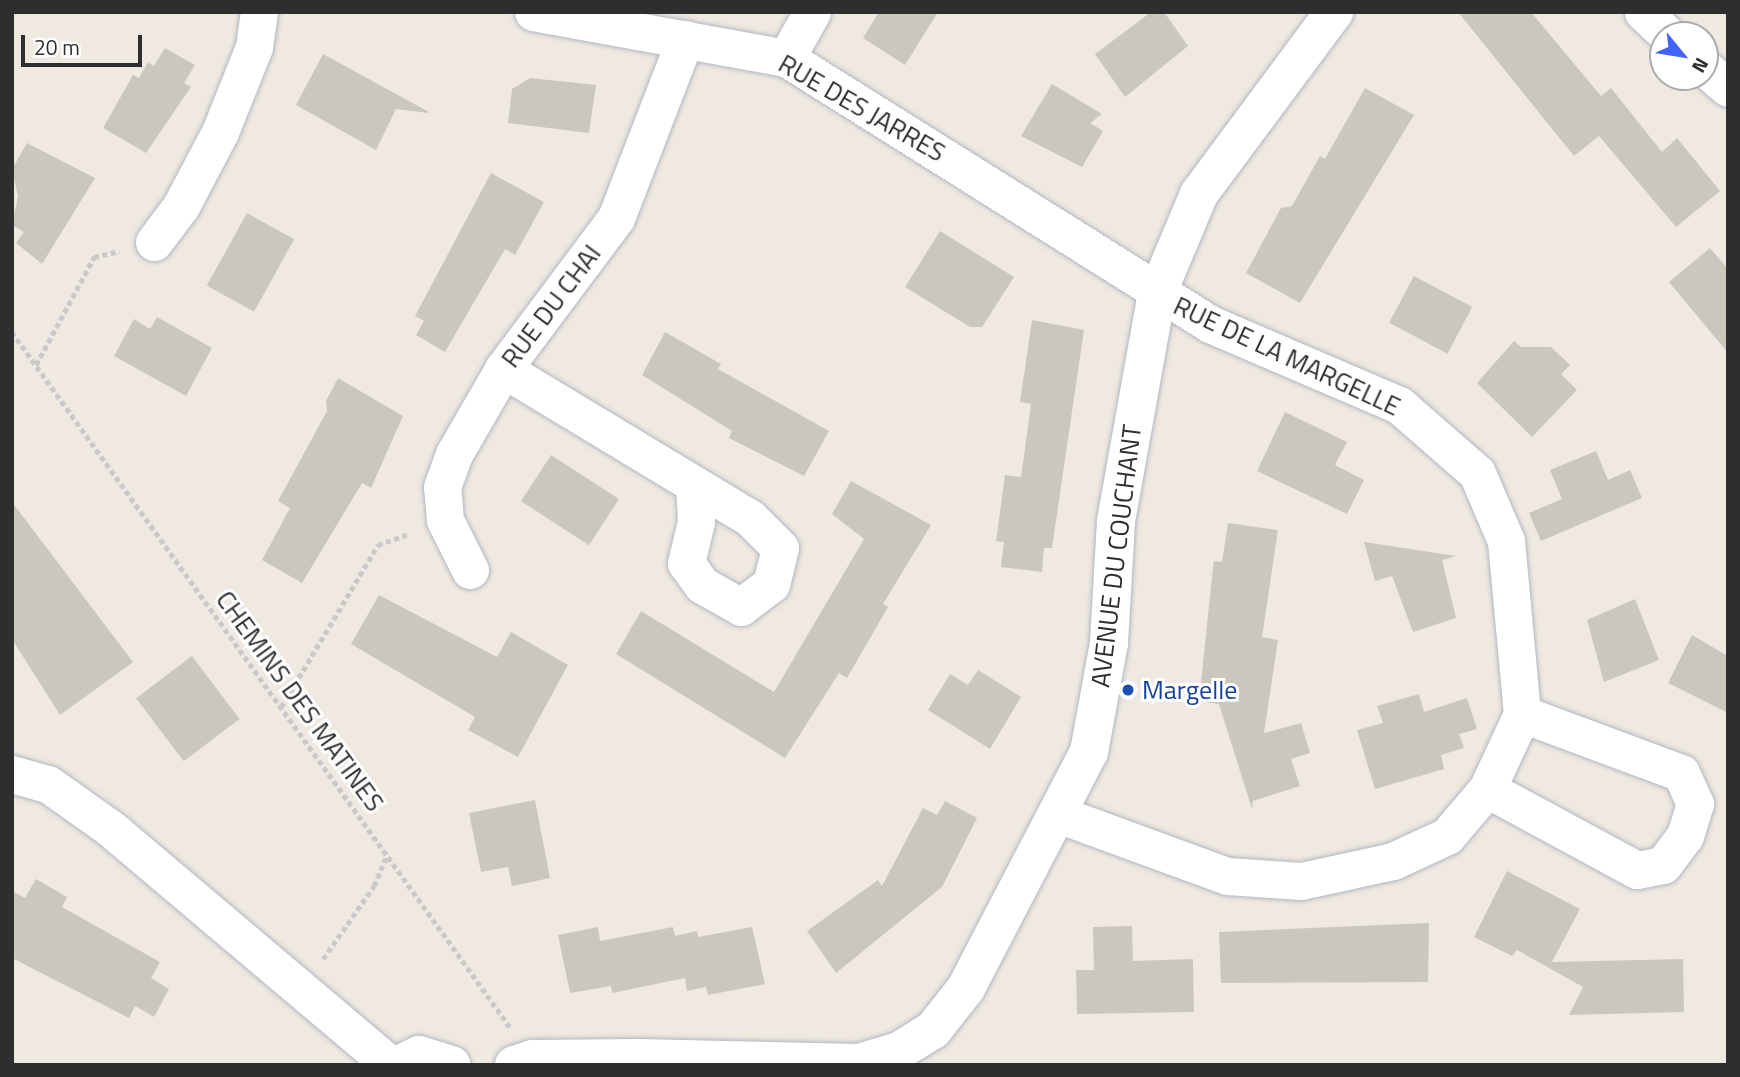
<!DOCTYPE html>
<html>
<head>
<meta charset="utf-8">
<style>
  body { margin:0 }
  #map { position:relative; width:1740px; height:1077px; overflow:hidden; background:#efe9e1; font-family:"Titillium Web",sans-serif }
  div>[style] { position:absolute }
  .building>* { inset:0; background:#cbc7bf; transform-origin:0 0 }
  .path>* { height:4.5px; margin-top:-2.25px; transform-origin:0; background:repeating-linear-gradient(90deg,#c9c9c9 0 5px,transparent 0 8.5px) }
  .roads { filter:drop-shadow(0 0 2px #b4b7c1) drop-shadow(0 0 2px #b4b7c1) }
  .street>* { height:37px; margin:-18.5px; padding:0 18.5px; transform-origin:18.5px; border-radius:18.5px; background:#fff }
  .secondary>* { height:38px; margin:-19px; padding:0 19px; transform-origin:19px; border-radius:19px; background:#fff }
  .dots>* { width:19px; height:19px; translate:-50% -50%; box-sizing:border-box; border:4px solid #fff; border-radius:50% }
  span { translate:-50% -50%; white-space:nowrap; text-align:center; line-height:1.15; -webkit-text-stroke:6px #fff; paint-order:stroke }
  .street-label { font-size:26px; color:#2e2e2e }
  .transit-label { font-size:26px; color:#164399 }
  .left { translate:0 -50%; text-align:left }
  .frame { position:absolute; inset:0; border:14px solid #2e2e2e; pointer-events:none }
  .north { position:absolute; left:1649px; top:21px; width:70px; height:70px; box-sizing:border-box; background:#fff; border:2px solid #ababab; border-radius:50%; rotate:120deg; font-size:19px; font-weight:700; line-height:28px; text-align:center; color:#2e2e2e }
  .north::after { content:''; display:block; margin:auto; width:24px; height:32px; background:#4264fb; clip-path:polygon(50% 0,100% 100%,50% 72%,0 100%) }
  .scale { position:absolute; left:21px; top:35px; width:121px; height:32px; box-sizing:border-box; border:4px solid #2e2e2e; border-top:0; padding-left:9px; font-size:21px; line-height:24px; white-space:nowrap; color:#2e2e2e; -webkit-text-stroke:5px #fff; paint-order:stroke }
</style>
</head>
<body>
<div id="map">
  <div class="building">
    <i style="clip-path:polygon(879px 12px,938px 12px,905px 65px,863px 38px)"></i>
    <i style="clip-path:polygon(1151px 12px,1164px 12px,1188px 46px,1125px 97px,1095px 54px)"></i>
    <i style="clip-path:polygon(1458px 12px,1531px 12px,1601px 96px,1611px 88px,1662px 152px,1677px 138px,1720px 191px,1676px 227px,1599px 136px,1574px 156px)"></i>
    <i style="clip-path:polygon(165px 48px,195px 65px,184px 83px,191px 87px,146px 153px,103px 128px,133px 75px,139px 78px,148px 62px,154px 66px)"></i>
    <i style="clip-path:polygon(323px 54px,429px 112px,428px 113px,396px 109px,376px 150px,296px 105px)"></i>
    <i style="clip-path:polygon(530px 78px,596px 85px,589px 133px,508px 123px,512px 89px)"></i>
    <i style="clip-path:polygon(1052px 84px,1102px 114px,1090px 123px,1103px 131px,1082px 167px,1021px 136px)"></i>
    <i style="clip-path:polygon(1365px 88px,1414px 115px,1300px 303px,1246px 273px,1281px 208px,1292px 206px,1320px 156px,1325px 159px)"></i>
    <i style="clip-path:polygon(27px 143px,95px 178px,42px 264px,16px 243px,24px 232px,12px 225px,18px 196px,12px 169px)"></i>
    <i style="clip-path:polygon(491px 173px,544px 202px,515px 255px,505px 249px,445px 352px,416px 335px,424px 321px,415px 316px)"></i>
    <i style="left:247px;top:213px;width:54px;height:83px;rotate:29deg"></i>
    <i style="clip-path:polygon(940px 231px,1014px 277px,982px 327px,970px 327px,905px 287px)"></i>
    <i style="clip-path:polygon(1710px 248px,1728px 269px,1728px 353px,1669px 282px)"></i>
    <i style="left:1414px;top:276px;width:66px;height:53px;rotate:28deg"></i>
    <i style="clip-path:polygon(157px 317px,212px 348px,186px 396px,114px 356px,134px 319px,150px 329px)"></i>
    <i style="clip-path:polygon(1032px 320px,1084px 330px,1052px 548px,1044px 548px,1042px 572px,1001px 567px,1004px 542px,996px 541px,1005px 475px,1021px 477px,1031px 404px,1020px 402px)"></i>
    <i style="clip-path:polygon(665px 332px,721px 364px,718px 369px,829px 431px,804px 476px,729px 438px,732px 431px,642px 375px)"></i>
    <i style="clip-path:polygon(1514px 341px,1521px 347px,1551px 347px,1570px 365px,1561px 374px,1577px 390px,1532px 437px,1477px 383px)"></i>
    <i style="clip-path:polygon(338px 378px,403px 416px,371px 488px,362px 483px,302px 583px,262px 560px,290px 508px,278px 501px,327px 411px,326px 401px)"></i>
    <i style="clip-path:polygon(1285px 412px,1347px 442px,1335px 465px,1364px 480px,1347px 514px,1257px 471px)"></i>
    <i style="clip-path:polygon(1596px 451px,1608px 480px,1630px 470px,1642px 498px,1541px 541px,1529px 513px,1562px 499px,1550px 470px)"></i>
    <i style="left:551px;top:455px;width:81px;height:55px;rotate:33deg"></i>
    <i style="clip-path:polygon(851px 481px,931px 525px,883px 604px,888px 607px,847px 678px,839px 673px,785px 758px,616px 654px,641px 611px,774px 692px,864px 539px,832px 514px)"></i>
    <i style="clip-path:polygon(12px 502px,133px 662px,60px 715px,12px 639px)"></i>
    <i style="clip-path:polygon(1228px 523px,1278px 530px,1262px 637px,1278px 640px,1264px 733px,1301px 723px,1310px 753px,1291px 759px,1300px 786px,1253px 801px,1252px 809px,1219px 704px,1199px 701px,1212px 577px,1214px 561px,1222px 562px)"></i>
    <i style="clip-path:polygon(1364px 542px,1456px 556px,1442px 560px,1456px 618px,1413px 632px,1392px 576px,1375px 581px)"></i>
    <i style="clip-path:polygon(379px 595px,497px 657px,511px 632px,568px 665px,518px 757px,468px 730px,475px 717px,351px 644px)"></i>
    <i style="clip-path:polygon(1635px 599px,1659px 660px,1604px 682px,1587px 620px)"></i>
    <i style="clip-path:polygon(1692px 635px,1728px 656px,1728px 713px,1668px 683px)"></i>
    <i style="left:192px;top:656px;width:79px;height:70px;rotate:53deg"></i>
    <i style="clip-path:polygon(978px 670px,1021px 697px,990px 749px,928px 710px,950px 674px,968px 685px)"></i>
    <i style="clip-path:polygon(1419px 694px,1424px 712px,1467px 698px,1477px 729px,1459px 734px,1464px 748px,1441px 755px,1444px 769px,1375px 789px,1357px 730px,1383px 723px,1377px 706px)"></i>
    <i style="clip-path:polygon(535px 800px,550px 878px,512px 886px,508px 867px,481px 872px,469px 813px)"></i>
    <i style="clip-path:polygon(945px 801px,977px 818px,942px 887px,836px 973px,807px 931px,878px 880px,882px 886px,923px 808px,937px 815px)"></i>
    <i style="clip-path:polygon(1507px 871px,1580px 909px,1552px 962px,1683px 959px,1684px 1012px,1569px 1015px,1583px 987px,1517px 950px,1512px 956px,1474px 937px)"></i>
    <i style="clip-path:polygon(36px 879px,67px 897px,62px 907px,160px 962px,151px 978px,169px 989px,154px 1017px,135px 1006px,129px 1018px,12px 958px,12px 891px,25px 898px)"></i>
    <i style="clip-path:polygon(1429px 923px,1428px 982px,1221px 983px,1219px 932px)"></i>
    <i style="clip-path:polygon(1132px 926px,1133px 961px,1193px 959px,1194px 1012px,1077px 1014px,1076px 970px,1094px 970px,1093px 927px)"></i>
    <i style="clip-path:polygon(598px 927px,600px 941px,673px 927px,675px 936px,697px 931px,698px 937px,752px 927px,765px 984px,708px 995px,706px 987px,687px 991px,685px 978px,612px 993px,611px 986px,570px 993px,558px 935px)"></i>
  </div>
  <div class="path">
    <i style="left:12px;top:332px;width:855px;rotate:54.38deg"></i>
    <i style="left:36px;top:365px;width:123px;rotate:-61.8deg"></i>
    <i style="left:94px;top:257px;width:26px;rotate:-13deg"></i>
    <i style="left:281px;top:707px;width:189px;rotate:-59.1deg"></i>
    <i style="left:378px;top:545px;width:32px;rotate:-20deg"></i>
    <i style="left:323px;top:959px;width:89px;rotate:-55.1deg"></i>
    <i style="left:374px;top:886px;width:34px;rotate:-67deg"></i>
  </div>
  <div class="roads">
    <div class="street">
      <i style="left:533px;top:12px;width:257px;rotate:10.3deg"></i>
      <i style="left:786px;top:58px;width:501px;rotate:32.1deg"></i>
      <i style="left:1210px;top:324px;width:206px;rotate:23.2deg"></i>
      <i style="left:1399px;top:405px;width:103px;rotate:41.1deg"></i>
      <i style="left:1477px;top:473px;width:74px;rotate:66.9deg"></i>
      <i style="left:1506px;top:541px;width:174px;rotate:84.7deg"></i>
      <i style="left:1522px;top:714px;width:83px;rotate:115deg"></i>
      <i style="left:1487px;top:789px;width:62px;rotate:130.4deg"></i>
      <i style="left:1447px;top:836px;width:60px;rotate:155.2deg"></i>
      <i style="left:1393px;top:861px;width:94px;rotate:167.7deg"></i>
      <i style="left:1301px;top:881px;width:74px;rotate:-176.1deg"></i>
      <i style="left:1227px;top:876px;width:180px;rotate:-159.9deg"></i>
      <i style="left:1643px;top:12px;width:34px;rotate:43deg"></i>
      <i style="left:786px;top:58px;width:53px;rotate:-60.5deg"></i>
      <i style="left:1705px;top:68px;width:30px;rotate:41deg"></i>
      <i style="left:154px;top:242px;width:45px;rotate:-53.1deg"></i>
      <i style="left:181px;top:206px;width:84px;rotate:-62.2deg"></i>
      <i style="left:220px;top:132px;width:92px;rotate:-68.2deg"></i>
      <i style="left:254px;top:47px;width:35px;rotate:-82deg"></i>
      <i style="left:503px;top:369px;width:288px;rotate:31.1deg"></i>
      <i style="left:750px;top:518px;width:42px;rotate:45deg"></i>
      <i style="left:780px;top:548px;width:37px;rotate:104deg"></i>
      <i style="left:771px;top:584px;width:38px;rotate:143deg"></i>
      <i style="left:741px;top:607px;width:45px;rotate:-150.6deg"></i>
      <i style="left:702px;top:585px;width:27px;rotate:-126deg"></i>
      <i style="left:686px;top:563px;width:42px;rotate:-76.3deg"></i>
      <i style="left:696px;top:522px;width:37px;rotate:-93deg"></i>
      <i style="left:470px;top:570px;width:56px;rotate:-116.6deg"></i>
      <i style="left:445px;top:520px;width:33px;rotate:-95deg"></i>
      <i style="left:442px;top:487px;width:35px;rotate:-70deg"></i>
      <i style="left:454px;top:454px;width:98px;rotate:-60deg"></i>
      <i style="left:503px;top:369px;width:189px;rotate:-53.2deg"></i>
      <i style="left:616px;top:218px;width:192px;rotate:-68.9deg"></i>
      <i style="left:12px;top:774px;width:37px;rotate:16deg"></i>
      <i style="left:48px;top:784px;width:76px;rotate:35.4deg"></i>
      <i style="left:110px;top:828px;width:367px;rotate:40.2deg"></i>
      <i style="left:1487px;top:789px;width:170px;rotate:28.4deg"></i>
      <i style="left:1637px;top:870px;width:26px;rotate:-11deg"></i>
      <i style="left:1663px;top:865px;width:36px;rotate:-53deg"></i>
      <i style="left:1685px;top:836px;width:34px;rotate:-73deg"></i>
      <i style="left:1695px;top:804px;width:34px;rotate:-114deg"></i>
      <i style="left:1681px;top:773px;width:170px;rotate:-159.6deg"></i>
    </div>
    <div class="secondary">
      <i style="left:398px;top:1065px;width:23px;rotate:-25deg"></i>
      <i style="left:419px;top:1055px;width:34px;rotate:17deg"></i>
      <i style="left:514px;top:1065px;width:20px;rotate:-18deg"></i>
      <i style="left:533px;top:1059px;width:104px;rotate:-0.6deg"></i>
      <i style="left:637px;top:1058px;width:222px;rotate:1.3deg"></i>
      <i style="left:859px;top:1063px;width:42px;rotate:-16.7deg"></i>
      <i style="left:899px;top:1051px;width:40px;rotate:-32deg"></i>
      <i style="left:933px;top:1030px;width:53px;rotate:-51.8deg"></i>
      <i style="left:966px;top:988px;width:266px;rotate:-62.5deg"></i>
      <i style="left:1089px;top:752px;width:111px;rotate:-79.6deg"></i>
      <i style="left:1109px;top:643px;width:122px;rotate:-86.7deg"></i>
      <i style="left:1116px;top:521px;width:231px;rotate:-79.8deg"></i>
      <i style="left:1157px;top:294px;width:108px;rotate:-67.2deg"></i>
      <i style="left:1199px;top:194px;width:227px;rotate:-53.4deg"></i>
    </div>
  </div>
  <div class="dots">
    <i style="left:1128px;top:690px;background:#1a4fb4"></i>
  </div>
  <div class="street-label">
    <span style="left:862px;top:108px;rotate:30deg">RUE DES JARRES</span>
    <span style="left:551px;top:306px;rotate:-53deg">RUE DU CHAI</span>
    <span style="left:1287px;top:356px;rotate:25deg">RUE DE LA MARGELLE</span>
    <span style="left:1116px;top:556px;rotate:-83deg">AVENUE DU COUCHANT</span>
    <span style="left:300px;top:701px;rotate:54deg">CHEMINS DES MATINES</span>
  </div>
  <div class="transit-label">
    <span class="left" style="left:1142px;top:690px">Margelle</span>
  </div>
  <div class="frame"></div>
  <div class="north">N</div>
  <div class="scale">20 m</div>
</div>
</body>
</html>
